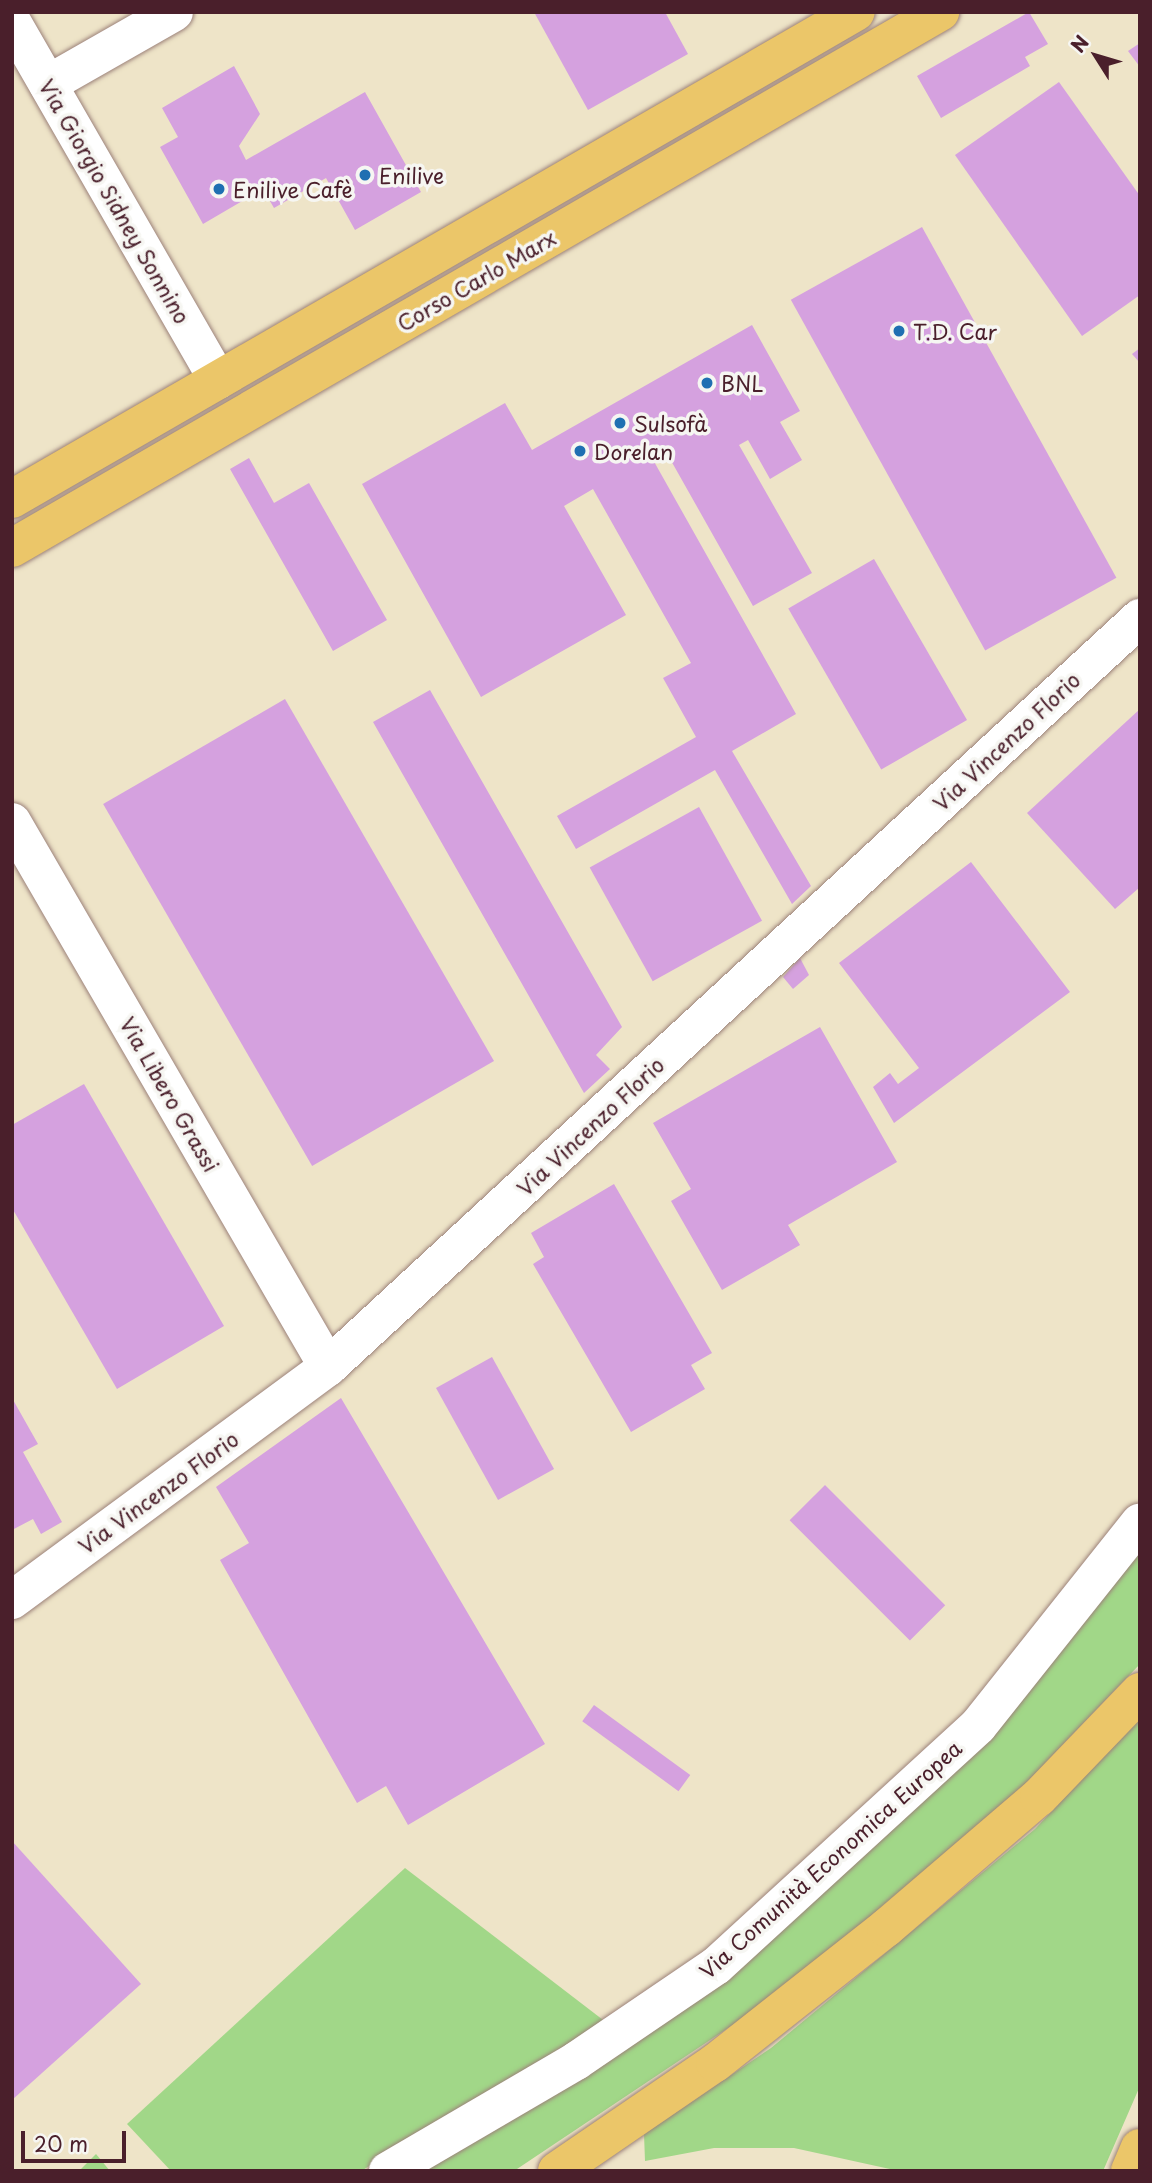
<!DOCTYPE html>
<html>
<head>
<meta charset="utf-8">
<style>
  body { margin:0 }
  #map { position:relative; width:1152px; height:2183px; overflow:hidden; background:#eee4c8; font-family:"Playpen Sans",sans-serif }
  div>[style] { position:absolute }
  .green>* { inset:0; background:#a1d788 }
  .building>* { inset:0; background:#d5a1df; transform-origin:0 0 }
  .roads { filter:drop-shadow(0 0 2px #9c827a) drop-shadow(0 0 2px #9c827a) }
  .minor>* { height:38px; margin:-19px; padding:0 19px; transform-origin:19px; border-radius:19px; background:#fff }
  .major>* { height:38px; margin:-19px; padding:0 19px; transform-origin:19px; border-radius:19px; background:#ebc669 }
  .highway>* { height:38px; margin:-19px; padding:0 19px; transform-origin:19px; border-radius:19px; background:#ebc669 }
  .dots>* { width:19px; height:19px; translate:-50% -50%; box-sizing:border-box; border:4px solid #f6f6f2; border-radius:50% }
  span { translate:-50% -50%; white-space:nowrap; text-align:center; line-height:1.15; -webkit-text-stroke:7px #f6f6f2; paint-order:stroke }
  .poi-label { font-size:21px; color:#4a1f2b }
  .left { translate:0 -50%; text-align:left }
  .street-label { font-size:21px; color:#4a1f2b }
  .frame { position:absolute; inset:0; border:14px solid #4a1f2b; pointer-events:none }
  .north { position:absolute; left:1061px; top:21px; width:70px; height:70px; -webkit-text-stroke:5px #f6f6f2; paint-order:stroke; rotate:307deg; font-size:19px; font-weight:700; line-height:28px; text-align:center; color:#4a1f2b }
  .north::after { content:''; display:block; margin:auto; width:24px; height:32px; background:#4a1f2b; clip-path:polygon(50% 0,100% 100%,50% 72%,0 100%) }
  .scale { position:absolute; left:21px; top:2131px; width:105px; height:32px; box-sizing:border-box; border:4px solid #4a1f2b; border-top:0; padding-left:9px; font-size:21px; line-height:24px; white-space:nowrap; color:#4a1f2b; -webkit-text-stroke:5px #f6f6f2; paint-order:stroke }
</style>
</head>
<body>
<div id="map">
  <div class="green">
    <i style="clip-path:polygon(1140px 1540px,1140px 1664px,1007px 1803px,779px 1994px,514px 2171px,416px 2171px,689px 2004px)"></i>
    <i style="clip-path:polygon(1140px 1718px,1140px 2086px,1103px 2171px,899px 2171px,794px 2148px,714px 2148px,645px 2161px,644px 2134px,771px 2048px,1035px 1829px)"></i>
    <i style="clip-path:polygon(405px 1868px,607px 2023px,361px 2171px,171px 2171px,127px 2124px)"></i>
    <i style="clip-path:polygon(96px 2154px,110px 2171px,79px 2171px)"></i>
  </div>
  <div class="building">
    <i style="clip-path:polygon(534px 12px,665px 12px,688px 54px,588px 110px)"></i>
    <i style="clip-path:polygon(1029px 12px,1048px 44px,1025px 57px,1030px 66px,941px 118px,917px 76px)"></i>
    <i style="clip-path:polygon(1140px 43px,1140px 67px,1128px 51px)"></i>
    <i style="clip-path:polygon(234px 66px,260px 114px,239px 146px,246px 160px,365px 92px,421px 192px,355px 230px,326px 178px,274px 208px,263px 189px,203px 224px,160px 147px,178px 137px,162px 108px)"></i>
    <i style="clip-path:polygon(1059px 82px,1140px 196px,1140px 295px,1082px 336px,955px 155px)"></i>
    <i style="left:922px;top:227px;width:401px;height:150px;rotate:61deg"></i>
    <i style="clip-path:polygon(752px 325px,800px 411px,780px 422px,802px 460px,770px 479px,748px 440px,739px 445px,812px 573px,753px 606px,665px 450px,652px 458px,796px 714px,732px 751px,811px 886px,792px 904px,715px 770px,576px 849px,557px 816px,696px 737px,663px 678px,691px 663px,593px 489px,564px 506px,626px 615px,481px 697px,362px 484px,505px 403px,532px 450px)"></i>
    <i style="clip-path:polygon(1140px 348px,1140px 363px,1132px 354px)"></i>
    <i style="clip-path:polygon(249px 458px,274px 503px,309px 483px,387px 620px,333px 651px,230px 469px)"></i>
    <i style="left:874px;top:559px;width:186px;height:99px;rotate:60deg"></i>
    <i style="clip-path:polygon(430px 690px,622px 1027px,596px 1055px,610px 1069px,584px 1093px,373px 722px)"></i>
    <i style="left:285px;top:699px;width:418px;height:210px;rotate:60deg"></i>
    <i style="clip-path:polygon(1140px 709px,1140px 887px,1115px 909px,1027px 813px)"></i>
    <i style="left:699px;top:807px;width:130px;height:125px;rotate:61deg"></i>
    <i style="clip-path:polygon(971px 862px,1070px 992px,894px 1123px,873px 1087px,890px 1073px,898px 1084px,919px 1068px,839px 963px)"></i>
    <i style="clip-path:polygon(800px 958px,809px 975px,793px 989px,783px 977px)"></i>
    <i style="clip-path:polygon(820px 1027px,897px 1162px,788px 1225px,800px 1245px,722px 1290px,671px 1201px,691px 1189px,653px 1123px)"></i>
    <i style="clip-path:polygon(84px 1084px,224px 1326px,117px 1389px,12px 1208px,12px 1125px)"></i>
    <i style="clip-path:polygon(614px 1184px,712px 1353px,691px 1365px,705px 1389px,631px 1432px,533px 1264px,544px 1257px,531px 1233px)"></i>
    <i style="left:492px;top:1357px;width:128px;height:64px;rotate:61deg"></i>
    <i style="clip-path:polygon(12px 1398px,38px 1444px,23px 1452px,62px 1522px,41px 1534px,33px 1519px,12px 1530px)"></i>
    <i style="clip-path:polygon(341px 1398px,545px 1744px,408px 1825px,386px 1786px,357px 1803px,220px 1560px,249px 1543px,216px 1487px)"></i>
    <i style="left:825px;top:1485px;width:170px;height:50px;rotate:45deg"></i>
    <i style="left:594px;top:1705px;width:119px;height:20px;rotate:36deg"></i>
    <i style="clip-path:polygon(12px 1841px,141px 1984px,12px 2100px)"></i>
  </div>
  <div class="roads">
    <div class="minor">
      <i style="left:12px;top:22px;width:413px;rotate:60.1deg"></i>
      <i style="left:48px;top:84px;width:145px;rotate:-29.7deg"></i>
      <i style="left:12px;top:822px;width:630px;rotate:59.89deg"></i>
      <i style="left:12px;top:1600px;width:393px;rotate:-36.4deg"></i>
      <i style="left:328px;top:1367px;width:1105px;rotate:-42.69deg"></i>
      <i style="left:388px;top:2171px;width:218px;rotate:-30.3deg"></i>
      <i style="left:576px;top:2061px;width:169px;rotate:-34.2deg"></i>
      <i style="left:716px;top:1966px;width:355px;rotate:-42.5deg"></i>
      <i style="left:978px;top:1726px;width:260px;rotate:-51.5deg"></i>
    </div>
    <div class="major">
      <i style="left:12px;top:499px;width:974px;rotate:-29.99deg"></i>
      <i style="left:12px;top:548px;width:1072px;rotate:-30.01deg"></i>
      <i style="left:557px;top:2171px;width:191px;rotate:-34.4deg"></i>
      <i style="left:715px;top:2063px;width:218px;rotate:-38.3deg"></i>
      <i style="left:886px;top:1928px;width:201px;rotate:-40.6deg"></i>
      <i style="left:1039px;top:1797px;width:146px;rotate:-46.1deg"></i>
    </div>
    <div class="highway">
      <i style="left:1130px;top:2171px;width:25px;rotate:-67deg"></i>
    </div>
  </div>
  <div class="dots">
    <i style="left:365px;top:175px;background:#1f6fb2"></i>
    <i style="left:219px;top:189px;background:#1f6fb2"></i>
    <i style="left:899px;top:331px;background:#1f6fb2"></i>
    <i style="left:707px;top:383px;background:#1f6fb2"></i>
    <i style="left:620px;top:423px;background:#1f6fb2"></i>
    <i style="left:580px;top:451px;background:#1f6fb2"></i>
  </div>
  <div class="poi-label">
    <span class="left" style="left:379px;top:175px">Enilive</span>
    <span class="left" style="left:233px;top:189px">Enilive Cafè</span>
    <span class="left" style="left:913px;top:331px">T.D. Car</span>
    <span class="left" style="left:721px;top:383px">BNL</span>
    <span class="left" style="left:634px;top:423px">Sulsofà</span>
    <span class="left" style="left:594px;top:451px">Dorelan</span>
  </div>
  <div class="street-label">
    <span style="left:115px;top:201px;rotate:60deg">Via Giorgio Sidney Sonnino</span>
    <span style="left:476px;top:280px;rotate:-30deg">Corso Carlo Marx</span>
    <span style="left:1006px;top:741px;rotate:-43deg">Via Vincenzo Florio</span>
    <span style="left:170px;top:1094px;rotate:60deg">Via Libero Grassi</span>
    <span style="left:590px;top:1126px;rotate:-43deg">Via Vincenzo Florio</span>
    <span style="left:158px;top:1492px;rotate:-36deg">Via Vincenzo Florio</span>
    <span style="left:830px;top:1859px;rotate:-42deg">Via Comunità Economica Europea</span>
  </div>
  <div class="frame"></div>
  <div class="north">N</div>
  <div class="scale">20 m</div>
</div>
</body>
</html>
